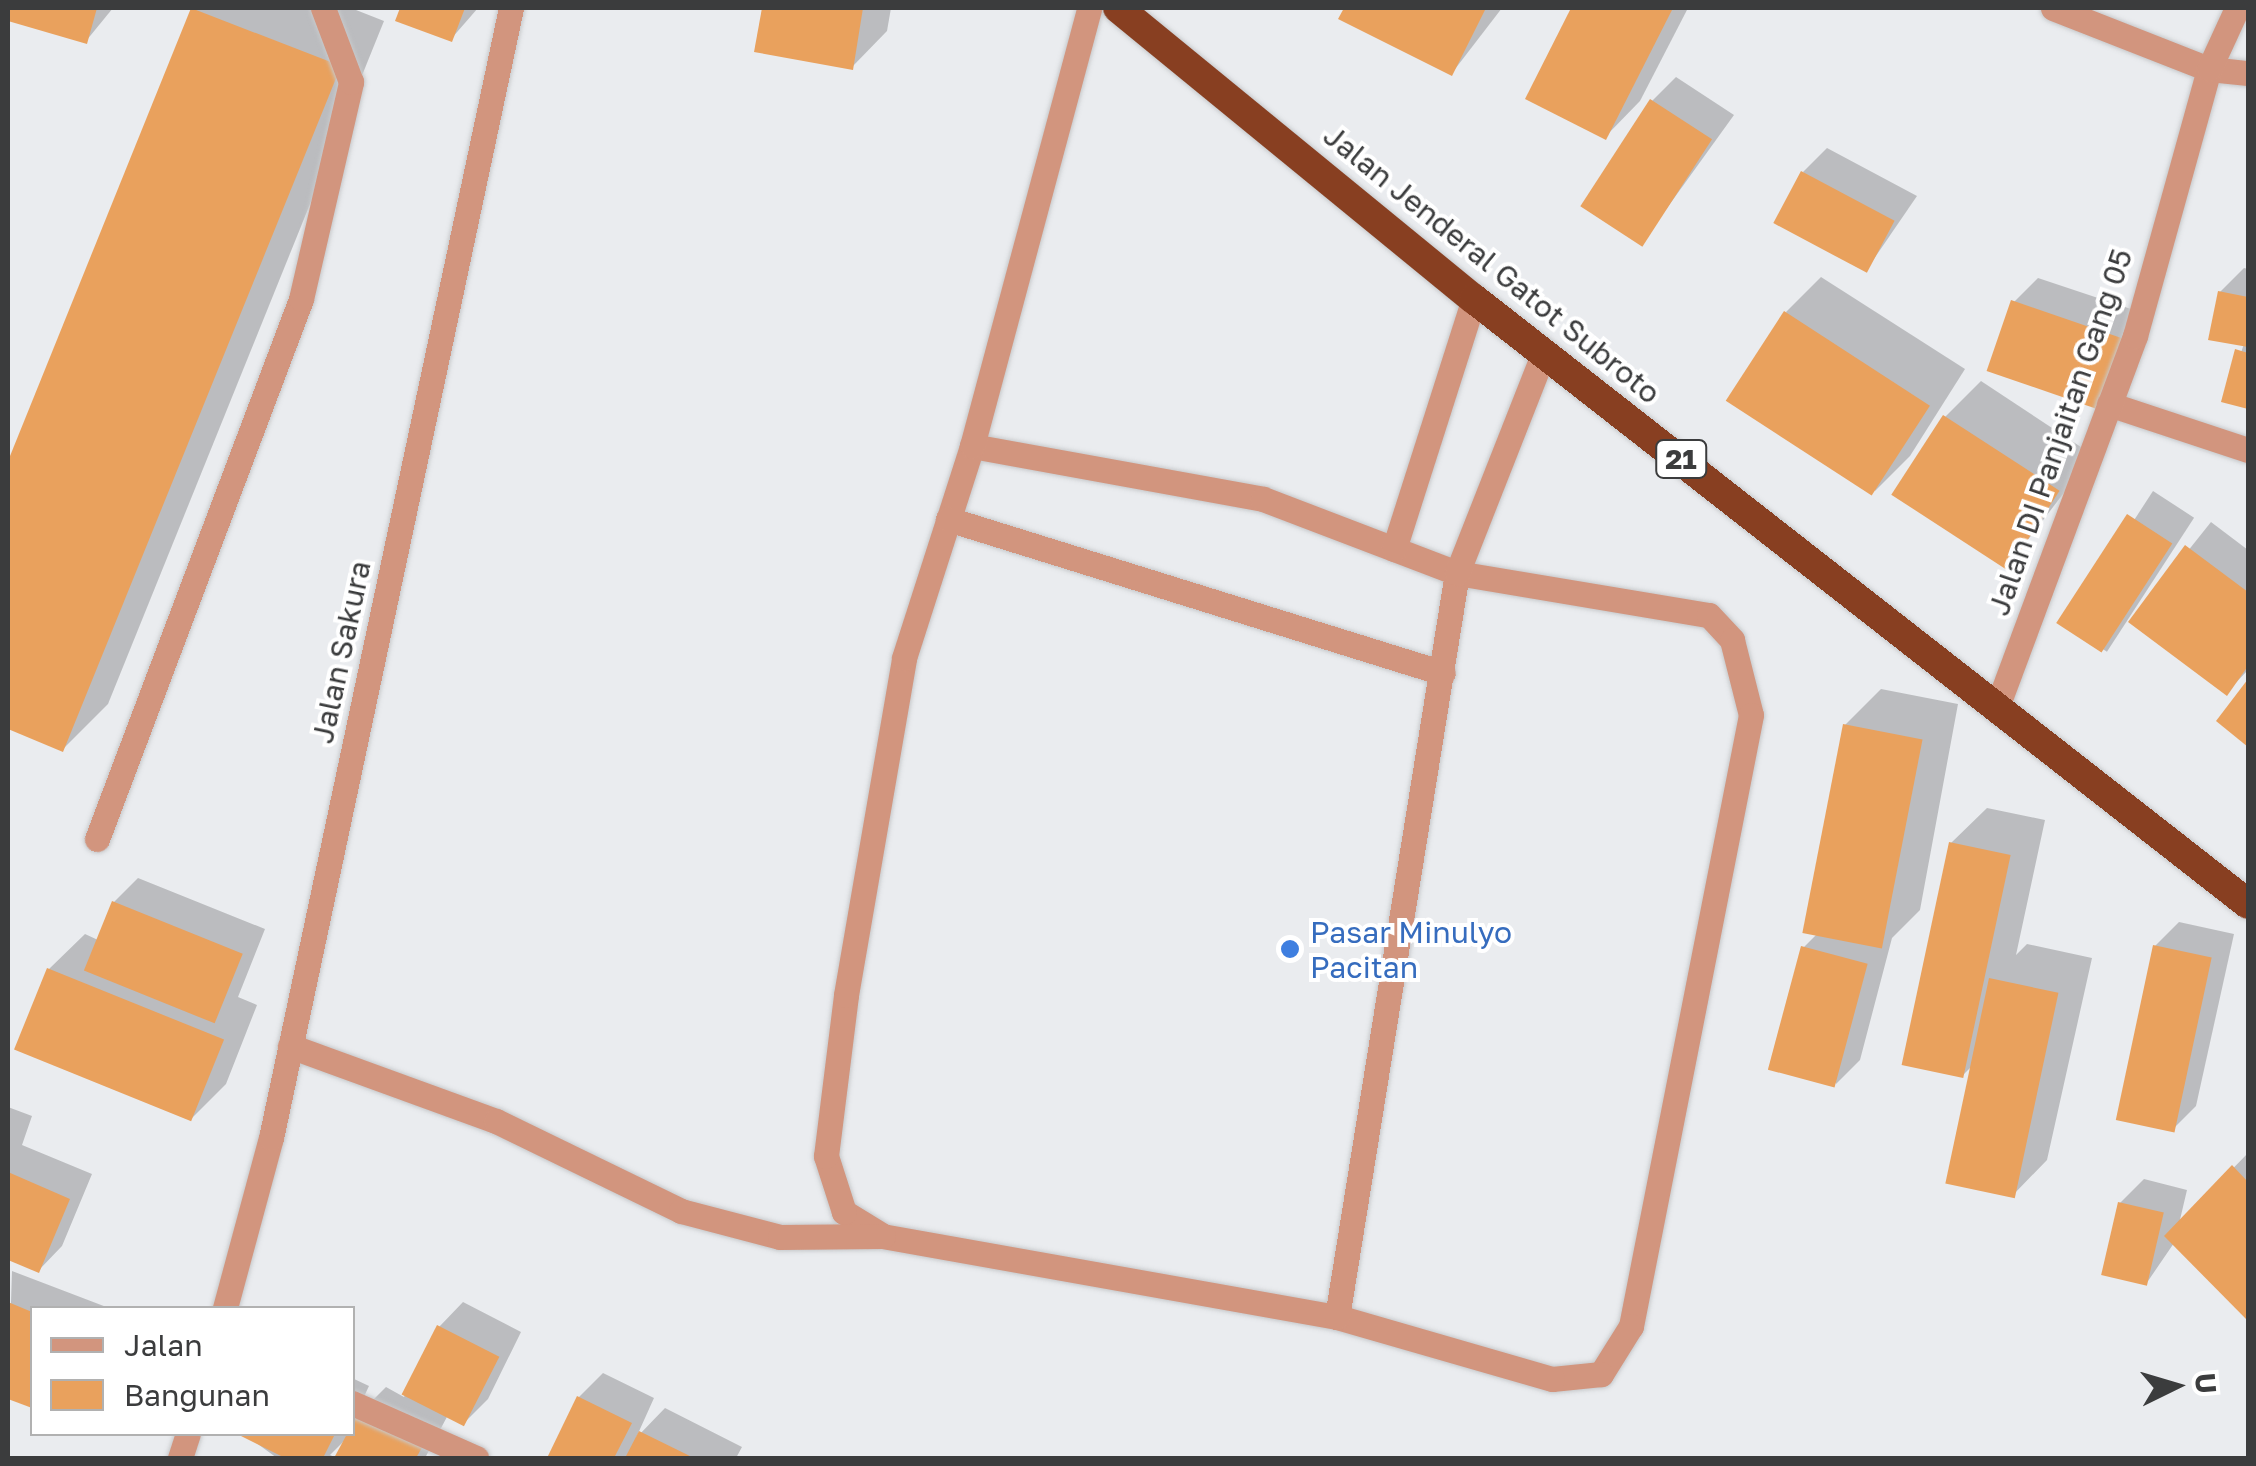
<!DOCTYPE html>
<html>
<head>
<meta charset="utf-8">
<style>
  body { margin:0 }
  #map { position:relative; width:2256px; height:1466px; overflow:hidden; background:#eaecef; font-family:"Golos Text",sans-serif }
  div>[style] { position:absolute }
  .shadow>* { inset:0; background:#0003; transform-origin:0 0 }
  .building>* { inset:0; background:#e9a15d; transform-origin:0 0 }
  .roads { filter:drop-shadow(0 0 2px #c7c9cb) drop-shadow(0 0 2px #c7c9cb) }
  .minor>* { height:25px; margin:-12.5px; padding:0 12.5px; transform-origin:12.5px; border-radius:12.5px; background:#d2957e }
  .highway>* { height:30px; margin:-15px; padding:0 15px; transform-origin:15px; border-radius:15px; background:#883f21 }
  .dots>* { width:28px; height:28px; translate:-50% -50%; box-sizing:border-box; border:5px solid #fff; border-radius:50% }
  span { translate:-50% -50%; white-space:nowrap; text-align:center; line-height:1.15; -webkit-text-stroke:8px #fff; paint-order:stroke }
  .shield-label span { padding:2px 8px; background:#fff; border:2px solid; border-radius:8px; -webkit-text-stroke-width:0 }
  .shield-label { font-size:28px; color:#3b3c3d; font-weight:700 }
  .street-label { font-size:30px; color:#3b3c3d }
  .shop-label { font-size:30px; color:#366cbe }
  .left { translate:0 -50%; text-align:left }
  .frame { position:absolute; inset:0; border:10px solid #3b3c3d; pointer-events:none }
  .legend { position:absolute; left:30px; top:1306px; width:325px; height:130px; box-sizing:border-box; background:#fff; border:2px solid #b1b1b1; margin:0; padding:12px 18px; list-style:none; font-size:30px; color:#3b3c3d }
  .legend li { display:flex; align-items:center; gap:20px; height:50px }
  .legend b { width:50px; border:2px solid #b1b1b1 }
  .north { position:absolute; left:2126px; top:1336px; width:100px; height:100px; -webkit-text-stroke:8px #fff; paint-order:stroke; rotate:85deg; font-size:28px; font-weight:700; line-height:40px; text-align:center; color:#3b3c3d }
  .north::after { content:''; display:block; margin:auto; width:35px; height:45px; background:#3b3c3d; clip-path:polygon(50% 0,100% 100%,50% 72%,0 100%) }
</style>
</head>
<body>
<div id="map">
  <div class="shadow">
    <i style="clip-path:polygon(8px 8px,113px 8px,86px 41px,8px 19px)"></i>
    <i style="clip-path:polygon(194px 8px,351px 8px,384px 21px,108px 704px,63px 749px,8px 726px,8px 467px)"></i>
    <i style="clip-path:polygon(402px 8px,478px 8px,451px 39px,398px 19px)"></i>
    <i style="clip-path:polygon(764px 8px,891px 8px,887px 31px,852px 67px,757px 50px)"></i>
    <i style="clip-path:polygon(1347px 8px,1502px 8px,1452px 73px,1341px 18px)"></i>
    <i style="clip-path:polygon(1573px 8px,1688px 8px,1640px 101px,1605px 137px,1528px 98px)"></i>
    <i style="clip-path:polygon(1676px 77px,1734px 115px,1641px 244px,1652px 101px)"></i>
    <i style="clip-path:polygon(1827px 148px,1917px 196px,1867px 269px,1803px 172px)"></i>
    <i style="clip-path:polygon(2244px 268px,2248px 269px,2248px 406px,2224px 400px,2244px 344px,2220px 292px)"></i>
    <i style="clip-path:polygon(1821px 277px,1965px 369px,1910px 456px,1875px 491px,1786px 312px)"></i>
    <i style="clip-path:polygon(2038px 278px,2146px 314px,2098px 406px,2014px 302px)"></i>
    <i style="clip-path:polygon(1981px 381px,2093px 455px,2007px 567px,1945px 417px)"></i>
    <i style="left:2153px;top:491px;width:49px;height:160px;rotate:33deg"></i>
    <i style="clip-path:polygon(2211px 522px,2248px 550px,2248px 670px,2226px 693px,2132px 621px)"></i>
    <i style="clip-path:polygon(1881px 689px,1958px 704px,1920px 910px,1892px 938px,1860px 1060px,1836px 1084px,1803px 948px,1817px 934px,1845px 725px)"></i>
    <i style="clip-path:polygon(1987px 808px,2045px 820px,2016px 955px,2027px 944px,2092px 958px,2047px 1160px,2012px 1196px,1972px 1066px,1962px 1076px,1951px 843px)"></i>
    <i style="clip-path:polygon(138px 878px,265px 929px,238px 997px,257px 1005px,226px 1084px,191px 1119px,49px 969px,85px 934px,98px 940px,114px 902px)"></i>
    <i style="clip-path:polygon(2179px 922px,2234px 934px,2196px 1106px,2172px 1130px,2155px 946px)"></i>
    <i style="clip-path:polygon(8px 1107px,32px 1116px,22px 1145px,92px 1174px,62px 1246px,38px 1271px,8px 1258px)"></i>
    <i style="clip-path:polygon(2248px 1153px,2248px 1317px,2174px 1243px,2146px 1284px,2120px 1203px,2144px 1179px,2187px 1190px,2179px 1224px)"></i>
    <i style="clip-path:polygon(12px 1271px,109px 1308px,32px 1308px,32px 1406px,8px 1396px)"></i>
    <i style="clip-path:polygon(evenodd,463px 1302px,521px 1332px,488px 1399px,464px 1423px,448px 1415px,425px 1458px,277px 1458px,244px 1434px,352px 1434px,352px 1378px,369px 1386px,353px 1420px,386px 1387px,404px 1397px,439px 1327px,463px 1302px,346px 1439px,337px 1458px,330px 1455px,346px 1439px)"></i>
    <i style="clip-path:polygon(603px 1373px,654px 1398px,636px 1438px,665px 1408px,742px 1447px,736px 1458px,550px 1458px,579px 1397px)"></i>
  </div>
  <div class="building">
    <i style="clip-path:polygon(8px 8px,97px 8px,87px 44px,8px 21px)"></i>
    <i style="clip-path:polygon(191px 8px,341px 66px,63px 752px,8px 729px,8px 461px)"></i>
    <i style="clip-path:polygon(400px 8px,465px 8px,452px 42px,395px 21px)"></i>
    <i style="clip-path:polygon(762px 8px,863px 8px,853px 70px,754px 52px)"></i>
    <i style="clip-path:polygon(1344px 8px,1486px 8px,1452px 76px,1338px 19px)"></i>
    <i style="clip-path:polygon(1571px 8px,1673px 8px,1606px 140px,1525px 99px)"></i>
    <i style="left:1650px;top:99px;width:74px;height:128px;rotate:33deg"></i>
    <i style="left:1801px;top:171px;width:106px;height:59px;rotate:28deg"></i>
    <i style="clip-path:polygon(2218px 291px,2248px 297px,2248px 347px,2208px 340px)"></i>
    <i style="left:2011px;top:300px;width:119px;height:75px;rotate:19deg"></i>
    <i style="left:1784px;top:311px;width:174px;height:107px;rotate:33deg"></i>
    <i style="clip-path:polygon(2235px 349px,2248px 353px,2248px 409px,2221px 402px)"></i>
    <i style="left:1943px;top:415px;width:139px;height:95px;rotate:33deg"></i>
    <i style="left:2127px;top:514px;width:54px;height:130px;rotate:33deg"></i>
    <i style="clip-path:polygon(2185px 545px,2248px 592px,2248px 666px,2227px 696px,2128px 622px)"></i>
    <i style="clip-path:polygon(2248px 679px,2248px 747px,2216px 721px)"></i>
    <i style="left:1843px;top:724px;width:81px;height:213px;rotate:11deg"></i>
    <i style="left:1949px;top:842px;width:63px;height:228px;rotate:12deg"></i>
    <i style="left:112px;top:901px;width:141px;height:75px;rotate:22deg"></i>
    <i style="left:2153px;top:945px;width:60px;height:179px;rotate:12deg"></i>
    <i style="left:1801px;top:946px;width:69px;height:128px;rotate:15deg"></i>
    <i style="left:47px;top:968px;width:191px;height:88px;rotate:22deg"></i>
    <i style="left:1989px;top:978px;width:71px;height:210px;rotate:12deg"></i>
    <i style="clip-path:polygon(2232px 1165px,2248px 1182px,2248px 1321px,2164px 1236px)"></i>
    <i style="clip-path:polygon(8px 1172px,70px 1199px,39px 1273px,8px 1260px)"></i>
    <i style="left:2118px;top:1202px;width:47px;height:75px;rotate:13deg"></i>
    <i style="clip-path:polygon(8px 1302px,32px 1312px,32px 1408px,8px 1399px)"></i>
    <i style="left:437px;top:1325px;width:70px;height:78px;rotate:27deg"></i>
    <i style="clip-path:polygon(577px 1396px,632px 1423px,614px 1458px,547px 1458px)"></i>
    <i style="clip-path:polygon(360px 1410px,424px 1444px,416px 1458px,334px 1458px)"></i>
    <i style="clip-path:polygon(639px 1431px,694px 1458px,625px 1458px)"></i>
    <i style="clip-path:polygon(237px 1434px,335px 1434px,323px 1458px,285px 1458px)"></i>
  </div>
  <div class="roads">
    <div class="minor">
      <i style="left:2053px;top:8px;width:168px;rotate:21.4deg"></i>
      <i style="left:2209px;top:69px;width:39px;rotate:6deg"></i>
      <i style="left:2109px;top:404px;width:146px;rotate:18.3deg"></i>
      <i style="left:972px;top:446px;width:296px;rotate:10.3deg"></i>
      <i style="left:1263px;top:499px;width:208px;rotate:20.9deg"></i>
      <i style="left:1457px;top:573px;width:255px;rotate:9.5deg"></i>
      <i style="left:1709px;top:615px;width:34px;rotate:47deg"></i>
      <i style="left:1732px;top:640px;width:77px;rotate:75.8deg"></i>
      <i style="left:1751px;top:715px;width:623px;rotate:101.11deg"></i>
      <i style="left:1631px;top:1326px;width:57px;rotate:122deg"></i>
      <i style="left:1601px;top:1374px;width:49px;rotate:174.2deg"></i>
      <i style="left:1552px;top:1379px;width:224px;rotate:-163.9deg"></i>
      <i style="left:1337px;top:1317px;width:461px;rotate:-169.9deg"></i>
      <i style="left:883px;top:1236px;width:46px;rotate:-148.4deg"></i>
      <i style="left:844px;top:1212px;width:59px;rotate:-107.8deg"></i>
      <i style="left:826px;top:1156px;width:162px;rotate:-82.9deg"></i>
      <i style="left:846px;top:995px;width:342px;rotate:-80.2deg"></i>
      <i style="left:904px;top:658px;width:223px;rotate:-72.2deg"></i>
      <i style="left:972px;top:446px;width:453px;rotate:-75deg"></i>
      <i style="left:948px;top:519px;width:518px;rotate:17.28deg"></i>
      <i style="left:1394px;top:549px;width:262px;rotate:-72.3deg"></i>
      <i style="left:1997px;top:707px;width:396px;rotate:-69.6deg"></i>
      <i style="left:2135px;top:336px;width:277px;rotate:-74.5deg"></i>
      <i style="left:2209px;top:69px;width:67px;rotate:-65.3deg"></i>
      <i style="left:97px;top:839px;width:577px;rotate:-69.3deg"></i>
      <i style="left:301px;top:299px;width:223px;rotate:-77deg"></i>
      <i style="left:351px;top:82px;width:79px;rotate:-110.7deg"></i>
      <i style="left:290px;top:1046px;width:219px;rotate:20deg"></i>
      <i style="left:496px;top:1121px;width:206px;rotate:25.9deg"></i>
      <i style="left:681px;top:1211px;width:102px;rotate:14.7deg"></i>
      <i style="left:780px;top:1237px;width:103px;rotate:-0.6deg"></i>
      <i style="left:225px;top:1308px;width:176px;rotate:-74.9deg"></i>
      <i style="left:271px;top:1138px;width:1155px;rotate:-78.01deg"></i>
      <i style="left:1337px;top:1317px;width:754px;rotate:-80.84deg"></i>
      <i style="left:1457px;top:573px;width:238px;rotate:-68.5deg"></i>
      <i style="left:352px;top:1403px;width:136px;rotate:23.9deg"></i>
      <i style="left:180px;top:1458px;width:25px;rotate:-72deg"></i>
    </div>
    <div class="highway">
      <i style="left:1118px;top:8px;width:460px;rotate:39.3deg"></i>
      <i style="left:1474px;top:299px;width:982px;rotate:38.01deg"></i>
    </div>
  </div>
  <div class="dots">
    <i style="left:1290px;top:949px;background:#3f7fe0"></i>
  </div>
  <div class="shield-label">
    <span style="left:1681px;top:459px">21</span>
  </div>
  <div class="street-label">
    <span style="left:1492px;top:264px;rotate:39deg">Jalan Jenderal Gatot Subroto</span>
    <span style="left:2060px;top:432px;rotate:-71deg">Jalan DI Panjaitan Gang 05</span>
    <span style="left:341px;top:652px;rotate:-78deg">Jalan Sakura</span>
  </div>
  <div class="shop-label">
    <span class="left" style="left:1310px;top:949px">Pasar Minulyo<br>Pacitan</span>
  </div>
  <div class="frame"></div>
  <ul class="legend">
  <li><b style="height:12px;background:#d2957e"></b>Jalan</li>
  <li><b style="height:28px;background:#e9a15d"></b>Bangunan</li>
  </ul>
  <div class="north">U</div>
</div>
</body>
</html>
